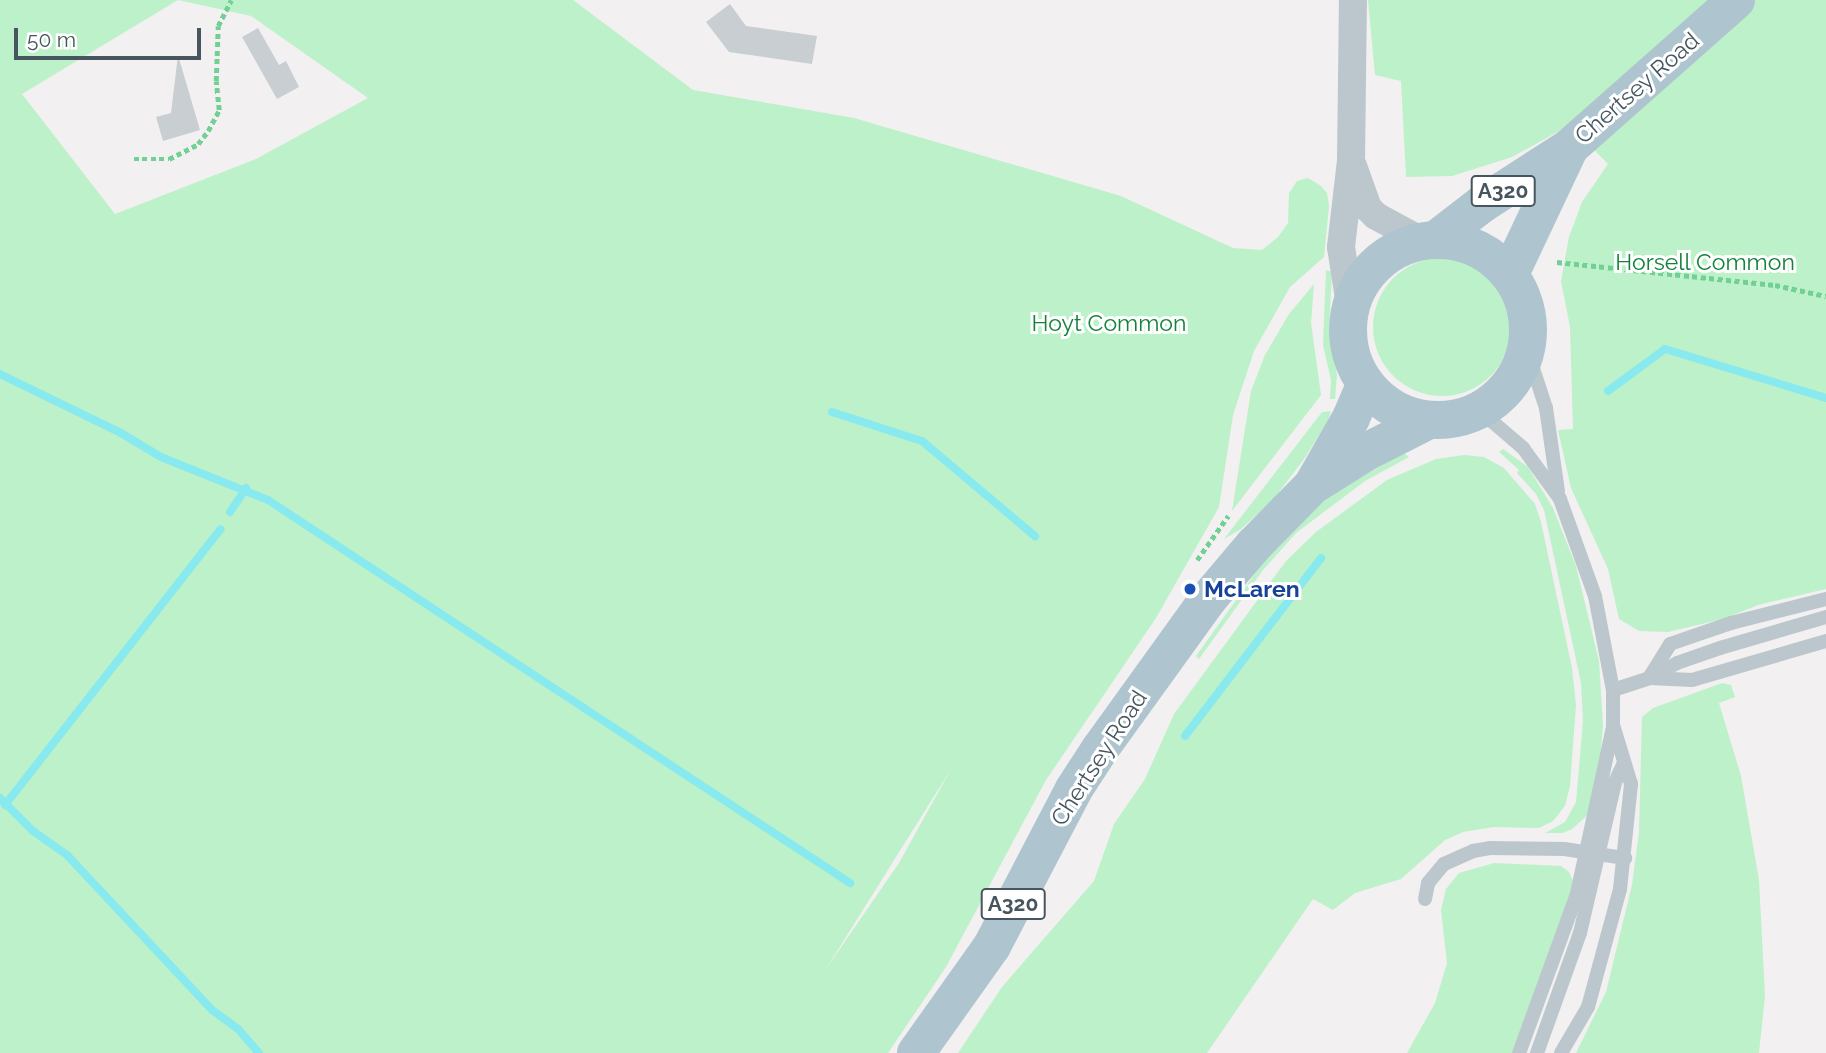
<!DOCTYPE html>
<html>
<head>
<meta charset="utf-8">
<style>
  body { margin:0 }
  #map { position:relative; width:1826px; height:1053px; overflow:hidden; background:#f2f0f0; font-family:Raleway,sans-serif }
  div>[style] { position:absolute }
  .green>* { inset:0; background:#bdf1c9 }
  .round { border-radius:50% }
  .stream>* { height:8px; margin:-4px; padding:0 4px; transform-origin:4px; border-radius:4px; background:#88e9ef }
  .building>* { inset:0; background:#c9ced2 }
  .path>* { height:4.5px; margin-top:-2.25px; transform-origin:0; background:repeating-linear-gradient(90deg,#73d095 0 5px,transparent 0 8.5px) }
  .service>* { height:14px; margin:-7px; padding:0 7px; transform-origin:7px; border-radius:7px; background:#bbc7cd }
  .minor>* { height:28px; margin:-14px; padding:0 14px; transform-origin:14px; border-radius:14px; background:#bbc7cd }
  .primary>* { height:38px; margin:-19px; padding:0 19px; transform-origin:19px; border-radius:19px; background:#aec4cf }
  .primary>.ring { margin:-19px; padding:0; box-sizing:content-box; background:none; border:38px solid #aec4cf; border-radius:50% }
  .dots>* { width:19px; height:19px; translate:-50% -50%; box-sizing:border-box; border:4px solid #fff; border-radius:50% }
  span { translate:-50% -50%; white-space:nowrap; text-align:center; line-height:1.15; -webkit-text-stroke:6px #fff; paint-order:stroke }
  .shield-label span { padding:2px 5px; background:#fff; border:2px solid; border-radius:5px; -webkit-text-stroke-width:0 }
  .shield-label { font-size:21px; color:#47565e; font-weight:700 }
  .street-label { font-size:23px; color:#47565e }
  .park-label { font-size:23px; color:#14833b }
  .transit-label { font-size:23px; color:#164399; font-weight:700 }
  .left { translate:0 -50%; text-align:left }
  .scale { position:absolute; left:14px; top:28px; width:187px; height:32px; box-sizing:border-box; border:4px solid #47565e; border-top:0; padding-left:9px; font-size:21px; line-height:24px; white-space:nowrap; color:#47565e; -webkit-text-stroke:5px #fff; paint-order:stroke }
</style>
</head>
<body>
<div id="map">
  <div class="green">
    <i style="clip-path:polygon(evenodd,0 0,573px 0,693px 90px,854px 118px,1121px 196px,1233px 248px,1262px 250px,1278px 237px,1288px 223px,1289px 193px,1297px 181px,1308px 178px,1321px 186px,1327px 193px,1329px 206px,1324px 257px,1290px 287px,1254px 351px,1233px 415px,1219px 507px,1156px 618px,1046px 780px,946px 967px,888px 1053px,0 1053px,0 0,178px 0,251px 16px,368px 98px,256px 159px,115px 214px,22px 94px,178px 0,0 0,951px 769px,899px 863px,826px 969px,951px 769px)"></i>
    <i style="clip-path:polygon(1368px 0,1826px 0,1826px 589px,1758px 605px,1723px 619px,1668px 632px,1639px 631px,1619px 619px,1608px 569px,1571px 488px,1558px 430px,1573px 429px,1570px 327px,1561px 281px,1569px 237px,1582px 202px,1608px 164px,1570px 125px,1512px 157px,1452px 176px,1406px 177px,1401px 81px,1375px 75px)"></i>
    <i class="round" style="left:1373px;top:258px;width:138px;height:138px"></i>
    <i style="clip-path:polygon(1326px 270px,1332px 272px,1329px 329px,1337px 375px,1335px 399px,1330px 399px,1331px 380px,1323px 345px)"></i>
    <i style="clip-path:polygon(1314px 284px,1311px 323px,1321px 395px,1232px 511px,1251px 391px,1265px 355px,1289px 314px)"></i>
    <i style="clip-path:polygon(1331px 411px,1328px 421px,1304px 459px,1273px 500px,1241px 529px,1224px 539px,1322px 412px)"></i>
    <i style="clip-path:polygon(1503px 449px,1528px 467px,1553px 508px,1576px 566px,1599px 661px,1603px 725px,1597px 797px,1590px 813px,1572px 829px,1563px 833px,1545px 833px,1565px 822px,1576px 802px,1583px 721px,1581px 683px,1544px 510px,1536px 494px,1517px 473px,1519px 470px,1499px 452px)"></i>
    <i style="clip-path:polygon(1404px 453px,1409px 457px,1365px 481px,1296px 533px,1263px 570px,1199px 659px,1196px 656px,1282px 536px,1336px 491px)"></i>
    <i style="clip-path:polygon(1464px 455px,1484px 457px,1504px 468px,1535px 504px,1541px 522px,1572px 668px,1576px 705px,1570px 786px,1565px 806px,1553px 821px,1539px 828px,1494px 827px,1463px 832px,1445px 840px,1401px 879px,1355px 893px,1333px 910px,1313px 899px,1207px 1053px,958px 1053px,1002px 987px,1094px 881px,1114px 824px,1145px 779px,1174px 714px,1286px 561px,1316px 532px,1387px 480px,1436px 459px)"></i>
    <i style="clip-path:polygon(1722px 683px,1731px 685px,1735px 697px,1719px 703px,1741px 776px,1759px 880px,1765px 996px,1759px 1053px,1576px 1053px,1606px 992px,1632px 885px,1639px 832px,1642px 717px,1653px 708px)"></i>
    <i style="clip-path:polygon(1494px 863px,1561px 866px,1569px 872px,1574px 883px,1514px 1053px,1407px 1053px,1435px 1003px,1447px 963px,1441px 910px,1446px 889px,1459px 873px)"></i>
  </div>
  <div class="stream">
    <i style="left:0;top:374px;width:135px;rotate:26deg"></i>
    <i style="left:121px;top:433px;width:47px;rotate:31deg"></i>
    <i style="left:161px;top:457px;width:115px;rotate:21.9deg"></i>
    <i style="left:268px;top:500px;width:697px;rotate:33.35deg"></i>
    <i style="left:1608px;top:391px;width:71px;rotate:-36.4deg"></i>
    <i style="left:1665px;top:349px;width:168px;rotate:16.9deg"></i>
    <i style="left:832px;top:412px;width:95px;rotate:17.9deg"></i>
    <i style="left:922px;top:441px;width:148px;rotate:40.1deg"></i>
    <i style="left:230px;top:512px;width:29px;rotate:-56deg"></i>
    <i style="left:1185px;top:736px;width:224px;rotate:-52.6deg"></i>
    <i style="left:0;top:798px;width:47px;rotate:45deg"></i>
    <i style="left:33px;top:831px;width:42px;rotate:35.2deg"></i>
    <i style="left:67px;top:855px;width:212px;rotate:46.9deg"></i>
    <i style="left:212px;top:1010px;width:32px;rotate:36deg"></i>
    <i style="left:238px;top:1029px;width:32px;rotate:49deg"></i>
    <i style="left:5px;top:805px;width:350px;rotate:-52deg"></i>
  </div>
  <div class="building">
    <i style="clip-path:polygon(730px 4px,746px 26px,817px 36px,812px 64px,729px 52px,706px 22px)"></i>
    <i style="clip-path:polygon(258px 28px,279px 65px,286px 61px,299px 87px,277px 99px,242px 37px)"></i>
    <i style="clip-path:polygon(178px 55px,200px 130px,163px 141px,156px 117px,171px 113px)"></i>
  </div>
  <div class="path">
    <i style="left:134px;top:159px;width:35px"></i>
    <i style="left:169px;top:159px;width:33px;rotate:-27deg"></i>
    <i style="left:198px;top:144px;width:16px;rotate:-52deg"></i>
    <i style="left:208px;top:131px;width:24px;rotate:-62deg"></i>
    <i style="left:219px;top:110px;width:29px;rotate:-96deg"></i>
    <i style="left:216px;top:81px;width:55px;rotate:-87.9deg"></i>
    <i style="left:218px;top:26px;width:29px;rotate:-63deg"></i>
    <i style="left:1557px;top:262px;width:219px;rotate:6deg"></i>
    <i style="left:1775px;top:285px;width:52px;rotate:12.2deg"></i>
    <i style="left:1197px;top:560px;width:54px;rotate:-54.8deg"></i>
  </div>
  <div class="service">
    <i style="left:1527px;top:350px;width:61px;rotate:71.9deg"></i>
    <i style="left:1546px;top:408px;width:84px;rotate:81.8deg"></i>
    <i style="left:1480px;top:411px;width:57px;rotate:40.7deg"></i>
    <i style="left:1523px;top:448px;width:63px;rotate:54deg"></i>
    <i style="left:1560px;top:499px;width:103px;rotate:70.2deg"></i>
    <i style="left:1595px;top:596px;width:96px;rotate:79.2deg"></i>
    <i style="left:1613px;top:690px;width:37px;rotate:90deg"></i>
    <i style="left:1613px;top:727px;width:171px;rotate:102.2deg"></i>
    <i style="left:1577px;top:894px;width:169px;rotate:110deg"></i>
    <i style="left:1650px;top:677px;width:30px;rotate:-27deg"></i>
    <i style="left:1677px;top:663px;width:46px;rotate:-19.2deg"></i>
    <i style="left:1720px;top:648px;width:110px;rotate:-16.3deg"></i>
    <i style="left:1649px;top:678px;width:40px;rotate:-58deg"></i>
    <i style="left:1670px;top:644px;width:65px;rotate:-19deg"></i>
    <i style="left:1731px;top:623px;width:98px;rotate:-14.2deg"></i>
    <i style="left:1613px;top:690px;width:38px;rotate:-18deg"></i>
    <i style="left:1649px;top:678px;width:43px;rotate:2.7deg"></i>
    <i style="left:1692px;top:680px;width:140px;rotate:-16.2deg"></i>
    <i style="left:1425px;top:899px;width:16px;rotate:-79deg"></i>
    <i style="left:1428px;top:883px;width:25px;rotate:-50deg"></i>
    <i style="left:1444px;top:864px;width:32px;rotate:-24deg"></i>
    <i style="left:1473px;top:851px;width:17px;rotate:-10deg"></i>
    <i style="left:1490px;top:848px;width:74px;rotate:0.8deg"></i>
    <i style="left:1564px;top:849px;width:62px;rotate:8.4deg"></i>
    <i style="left:1537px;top:1053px;width:127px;rotate:-70.3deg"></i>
    <i style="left:1580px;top:933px;width:155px;rotate:-76.9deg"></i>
    <i style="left:1615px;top:782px;width:21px;rotate:-65deg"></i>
    <i style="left:1561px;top:1053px;width:53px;rotate:-59.6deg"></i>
    <i style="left:1588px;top:1007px;width:122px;rotate:-74.8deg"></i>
    <i style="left:1620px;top:889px;width:106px;rotate:-84deg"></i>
    <i style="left:1631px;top:784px;width:59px;rotate:-106.9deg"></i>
  </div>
  <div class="minor">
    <i style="left:1353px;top:166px;width:45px;rotate:70.3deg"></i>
    <i style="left:1368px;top:208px;width:11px;rotate:45deg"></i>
    <i style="left:1376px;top:216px;width:52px;rotate:28.5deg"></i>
    <i style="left:1350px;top:305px;width:59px;rotate:-98.8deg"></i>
    <i style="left:1341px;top:247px;width:88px;rotate:-83.4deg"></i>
    <i style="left:1351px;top:160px;width:160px;rotate:-89.3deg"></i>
  </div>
  <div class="primary">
    <i style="left:1438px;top:238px;width:56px;rotate:-37.7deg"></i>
    <i style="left:1482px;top:204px;width:103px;rotate:-32.8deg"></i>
    <i style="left:1569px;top:148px;width:223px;rotate:-41.5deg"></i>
    <i class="ring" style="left:1348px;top:240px;width:142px;height:142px"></i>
    <i style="left:1510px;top:274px;width:138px;rotate:-64.7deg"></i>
    <i style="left:1315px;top:481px;width:73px;rotate:-60.3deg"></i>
    <i style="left:1351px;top:418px;width:36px;rotate:-67deg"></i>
    <i style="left:916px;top:1053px;width:131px;rotate:-54.6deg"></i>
    <i style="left:992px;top:946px;width:177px;rotate:-62.4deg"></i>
    <i style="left:1074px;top:789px;width:48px;rotate:-57deg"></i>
    <i style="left:1100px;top:749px;width:186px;rotate:-54.2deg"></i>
    <i style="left:1209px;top:598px;width:70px;rotate:-49.7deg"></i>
    <i style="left:1254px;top:545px;width:83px;rotate:-45.5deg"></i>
    <i style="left:1312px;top:486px;width:64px;rotate:-32.2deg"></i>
    <i style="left:1366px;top:452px;width:71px;rotate:-26.9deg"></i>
  </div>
  <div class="dots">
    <i style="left:1190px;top:589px;background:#1a4fb4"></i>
  </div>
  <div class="shield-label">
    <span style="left:1503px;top:191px">A320</span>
    <span style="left:1013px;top:904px">A320</span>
  </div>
  <div class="street-label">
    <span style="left:1637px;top:88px;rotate:-41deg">Chertsey Road</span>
    <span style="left:1099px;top:758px;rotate:-57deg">Chertsey Road</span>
  </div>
  <div class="park-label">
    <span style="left:1705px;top:262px">Horsell Common</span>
    <span style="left:1109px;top:323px">Hoyt Common</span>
  </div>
  <div class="transit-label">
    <span class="left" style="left:1204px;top:589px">McLaren</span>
  </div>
  <div class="scale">50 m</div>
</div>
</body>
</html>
